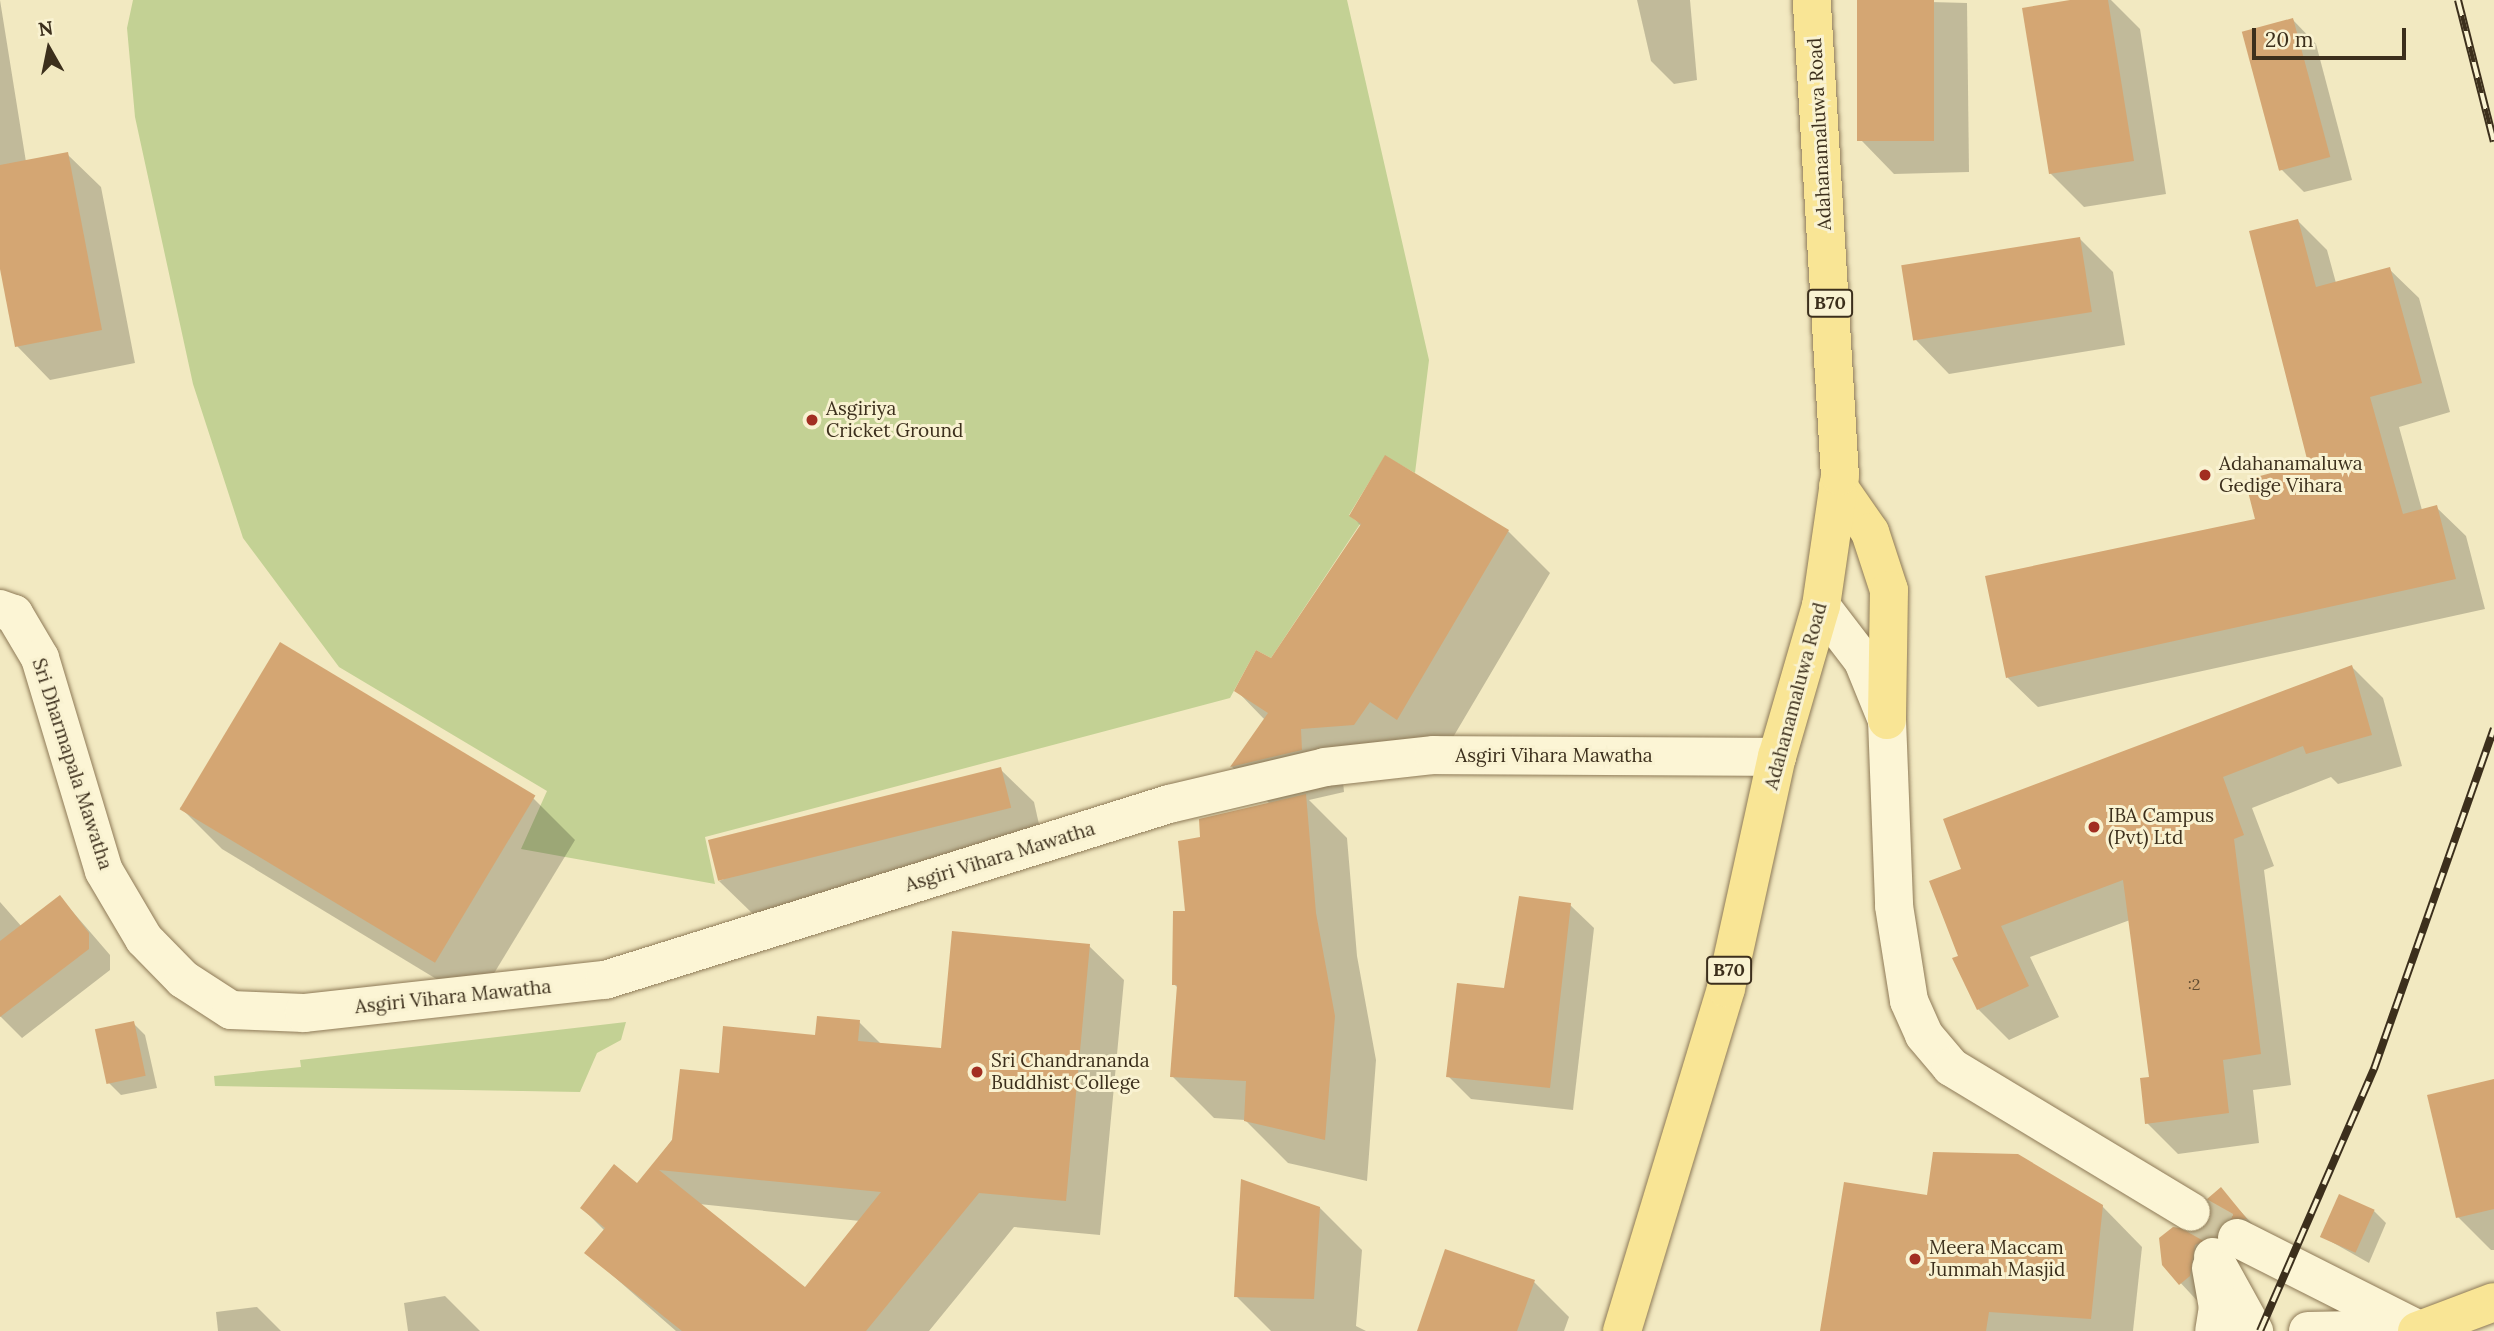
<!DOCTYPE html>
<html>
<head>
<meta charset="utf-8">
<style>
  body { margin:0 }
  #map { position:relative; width:2494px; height:1331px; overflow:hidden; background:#f2e9c1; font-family:Lora,serif }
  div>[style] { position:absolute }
  .green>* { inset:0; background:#c3d194 }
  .shadow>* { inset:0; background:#0003 }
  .building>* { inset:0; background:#d4a673; transform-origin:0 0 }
  .secondary-tunnel>* { height:38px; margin-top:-19px; transform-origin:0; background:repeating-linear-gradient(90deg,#cec4a0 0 38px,transparent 0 57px) }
  .roads { filter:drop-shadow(0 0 2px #8e7a57) drop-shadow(0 0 2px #8e7a57) }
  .street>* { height:38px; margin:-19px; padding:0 19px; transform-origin:19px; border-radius:19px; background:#fcf5d5 }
  .secondary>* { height:38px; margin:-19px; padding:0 19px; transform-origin:19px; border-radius:19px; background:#fcf5d5 }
  .primary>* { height:38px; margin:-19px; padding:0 19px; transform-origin:19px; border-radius:19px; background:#f9e595 }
  .rail>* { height:8px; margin-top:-4px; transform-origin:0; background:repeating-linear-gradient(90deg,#f9f2d1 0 16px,#3c2f1c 0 32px); box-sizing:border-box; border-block:2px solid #3c2f1c }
  .dots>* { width:19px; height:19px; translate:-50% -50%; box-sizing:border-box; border:4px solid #f9f2d1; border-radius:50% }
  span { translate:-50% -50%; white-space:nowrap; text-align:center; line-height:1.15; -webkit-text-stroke:6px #f9f2d1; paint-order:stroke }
  .number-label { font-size:16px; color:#624d32 }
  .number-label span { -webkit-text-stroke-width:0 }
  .shield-label span { padding:2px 5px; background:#f9f2d1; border:2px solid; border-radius:5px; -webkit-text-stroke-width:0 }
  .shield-label { font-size:18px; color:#3c2f1c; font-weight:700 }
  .street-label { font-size:19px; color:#3c2f1c }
  .poi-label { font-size:19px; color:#3c2f1c }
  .left { translate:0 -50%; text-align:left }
  .north { position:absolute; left:14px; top:14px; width:70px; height:70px; -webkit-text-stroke:5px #f9f2d1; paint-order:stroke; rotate:351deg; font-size:19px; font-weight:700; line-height:28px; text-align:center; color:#3c2f1c }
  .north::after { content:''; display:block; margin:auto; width:24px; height:32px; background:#3c2f1c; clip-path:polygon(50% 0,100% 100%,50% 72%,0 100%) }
  .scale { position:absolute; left:2252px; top:28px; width:154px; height:32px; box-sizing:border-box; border:4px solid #3c2f1c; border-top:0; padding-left:9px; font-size:21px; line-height:24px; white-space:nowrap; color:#3c2f1c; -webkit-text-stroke:5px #f9f2d1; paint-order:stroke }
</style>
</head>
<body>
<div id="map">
  <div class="green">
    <i style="clip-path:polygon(133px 0,1347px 0,1429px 360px,1415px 473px,1385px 456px,1349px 515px,1360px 524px,1271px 658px,1256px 650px,1230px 698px,705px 837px,715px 884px,521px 849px,547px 791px,339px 667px,243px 538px,193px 384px,135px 117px,127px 28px)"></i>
    <i style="clip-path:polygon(626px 1022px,621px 1040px,597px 1053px,580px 1092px,215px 1086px,214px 1076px,301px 1067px,300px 1060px)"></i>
  </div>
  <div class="shadow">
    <i style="clip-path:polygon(0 0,26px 162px,67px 154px,101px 187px,135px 363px,50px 380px,17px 346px,0 260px)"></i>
    <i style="clip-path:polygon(1637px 0,1690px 0,1697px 80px,1674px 84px,1651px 61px)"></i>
    <i style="clip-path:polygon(1858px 0,1967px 3px,1969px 172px,1894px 174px,1861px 140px)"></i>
    <i style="clip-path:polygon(2081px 0,2111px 0,2140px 29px,2166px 194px,2084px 207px,2050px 173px)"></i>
    <i style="clip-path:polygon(2293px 20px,2316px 44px,2352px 180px,2304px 192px,2281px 169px)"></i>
    <i style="clip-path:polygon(2298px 221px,2327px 250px,2336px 283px,2389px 269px,2419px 298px,2450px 412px,2399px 427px,2422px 510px,2436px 507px,2466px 536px,2485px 609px,2038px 707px,2008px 678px,1987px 577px,2258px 521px,2310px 464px)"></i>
    <i style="clip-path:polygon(2080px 239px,2113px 272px,2125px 345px,1949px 374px,1916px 340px)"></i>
    <i style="clip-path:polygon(1386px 458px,1508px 531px,1550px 573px,1439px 761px,1342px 770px,1344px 792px,1309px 800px,1347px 838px,1357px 956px,1376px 1060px,1367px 1181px,1288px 1163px,1245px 1120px,1214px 1118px,1172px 1076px,1179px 989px,1174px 984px,1202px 839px,1270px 804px,1232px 767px,1265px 720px,1236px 690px,1271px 660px,1361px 526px,1351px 515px)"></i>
    <i style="clip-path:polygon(2352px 667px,2383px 698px,2402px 766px,2338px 784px,2331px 777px,2252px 808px,2274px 866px,2264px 870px,2291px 1085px,2253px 1090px,2259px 1143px,2178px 1154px,2147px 1123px,2151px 1078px,2130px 920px,2030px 957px,2059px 1017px,2009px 1040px,1978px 1009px,1960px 957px,1963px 870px)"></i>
    <i style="clip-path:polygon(1000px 769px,1034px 802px,1043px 842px,753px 914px,719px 881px)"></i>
    <i style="clip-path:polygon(533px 798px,575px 840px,476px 1003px,222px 849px,180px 807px)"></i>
    <i style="clip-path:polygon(60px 897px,110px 955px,110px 970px,22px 1038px,0 1016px,0 902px,22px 927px)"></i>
    <i style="clip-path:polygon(1570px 905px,1594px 928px,1573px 1110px,1471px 1099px,1448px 1076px)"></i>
    <i style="clip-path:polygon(evenodd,1089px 946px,1124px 980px,1100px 1235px,1014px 1227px,929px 1331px,676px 1331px,587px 1253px,605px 1231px,582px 1208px,638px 1186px,720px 1075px,859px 1022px,882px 1045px,943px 1050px,1089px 946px,699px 1204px,860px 1221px,805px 1289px,699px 1204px)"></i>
    <i style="clip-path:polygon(133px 1023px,145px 1035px,157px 1088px,121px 1095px,109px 1083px)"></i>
    <i style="clip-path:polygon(2494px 1081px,2494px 1250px,2491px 1250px,2458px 1217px)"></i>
    <i style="clip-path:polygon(2221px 1190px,2268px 1241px,2217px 1268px,2203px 1307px,2164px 1265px,2203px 1233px)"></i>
    <i style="clip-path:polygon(1929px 1197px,2102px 1206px,2142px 1247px,2133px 1331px,1822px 1331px)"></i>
    <i style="clip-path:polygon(1320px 1208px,1362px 1250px,1356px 1326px,1366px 1331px,1271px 1331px,1236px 1296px)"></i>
    <i style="clip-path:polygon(2374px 1211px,2386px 1223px,2369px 1263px,2323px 1237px)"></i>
    <i style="clip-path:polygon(1534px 1282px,1569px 1317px,1564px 1331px,1419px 1331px)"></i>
    <i style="clip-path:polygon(445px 1296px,480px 1331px,408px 1331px,404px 1303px)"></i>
    <i style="clip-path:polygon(257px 1307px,281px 1331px,218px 1331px,216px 1312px)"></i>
  </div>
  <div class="building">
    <i style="left:1857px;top:0;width:77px;height:141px"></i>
    <i style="clip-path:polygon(2070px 0,2108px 0,2134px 161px,2049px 174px,2022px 8px)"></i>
    <i style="left:2293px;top:18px;width:144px;height:53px;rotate:75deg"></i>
    <i style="clip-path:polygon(68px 152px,102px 330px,15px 347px,0 269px,0 165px)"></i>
    <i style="clip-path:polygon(2298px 219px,2316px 287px,2390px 267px,2422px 383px,2370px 397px,2403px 514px,2437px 505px,2456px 579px,2006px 678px,1985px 576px,2255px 519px,2245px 480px,2308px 463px,2249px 231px)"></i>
    <i style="left:2080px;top:237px;width:76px;height:181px;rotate:81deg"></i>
    <i style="clip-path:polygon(1385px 455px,1509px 530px,1397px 720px,1370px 702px,1354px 725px,1301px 729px,1302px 750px,1230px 767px,1268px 713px,1234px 691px,1256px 650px,1271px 658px,1361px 524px,1349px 516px)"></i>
    <i style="left:280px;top:642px;width:298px;height:195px;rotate:31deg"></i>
    <i style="clip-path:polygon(2352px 665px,2372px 735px,2306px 754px,2303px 746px,2223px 777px,2244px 835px,2234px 839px,2261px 1054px,2223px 1060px,2229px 1113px,2145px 1124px,2140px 1078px,2149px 1077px,2123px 880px,2001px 926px,2029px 986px,1977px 1010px,1952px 958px,1958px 956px,1929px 881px,1961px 869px,1943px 819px)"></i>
    <i style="left:1001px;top:767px;width:42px;height:302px;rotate:76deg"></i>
    <i style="clip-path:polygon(1306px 794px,1316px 913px,1335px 1016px,1325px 1140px,1244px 1121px,1246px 1081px,1170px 1077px,1177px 985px,1172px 985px,1173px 911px,1185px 911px,1178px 841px,1200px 837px,1199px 819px)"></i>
    <i style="clip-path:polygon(60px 895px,89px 933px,89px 949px,0 1017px,0 941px)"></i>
    <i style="clip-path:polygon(1519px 896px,1571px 903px,1550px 1088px,1446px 1077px,1457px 983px,1504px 988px)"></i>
    <i style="clip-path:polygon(evenodd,952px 931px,1090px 944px,1066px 1201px,979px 1193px,866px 1331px,682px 1331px,584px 1253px,605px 1228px,580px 1208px,614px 1164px,637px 1183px,672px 1140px,680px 1069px,719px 1073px,723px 1026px,815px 1035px,817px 1016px,860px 1020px,858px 1041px,941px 1048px,952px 931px,659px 1170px,881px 1192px,805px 1287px,659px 1170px)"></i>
    <i style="left:134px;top:1021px;width:56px;height:40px;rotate:78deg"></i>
    <i style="clip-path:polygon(2494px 1079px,2494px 1209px,2456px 1218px,2427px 1095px)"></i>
    <i style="clip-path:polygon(1933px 1152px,2018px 1154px,2103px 1205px,2091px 1319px,1989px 1312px,1986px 1331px,1820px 1331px,1844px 1182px,1927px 1195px)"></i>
    <i style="clip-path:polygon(1241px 1179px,1320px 1207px,1314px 1299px,1234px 1297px)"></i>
    <i style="clip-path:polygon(2221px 1187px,2247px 1219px,2226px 1219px,2216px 1236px,2195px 1245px,2190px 1276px,2179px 1285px,2162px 1265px,2159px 1238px,2173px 1227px,2202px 1231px,2213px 1213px,2207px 1199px)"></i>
    <i style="left:2339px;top:1194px;width:39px;height:47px;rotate:24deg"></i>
    <i style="clip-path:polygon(1445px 1249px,1535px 1280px,1517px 1331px,1417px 1331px)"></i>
  </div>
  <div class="secondary-tunnel">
    <i style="left:2191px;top:1212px;width:53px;rotate:29.5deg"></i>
  </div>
  <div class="roads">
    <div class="street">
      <i style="left:0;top:609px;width:15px;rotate:20deg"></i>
      <i style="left:14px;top:614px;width:51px;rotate:59.4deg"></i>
      <i style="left:40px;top:658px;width:222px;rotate:73.3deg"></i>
      <i style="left:104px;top:871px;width:79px;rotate:59.5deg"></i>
      <i style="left:144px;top:939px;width:56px;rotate:45.7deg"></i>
      <i style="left:183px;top:979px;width:57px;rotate:32.9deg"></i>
      <i style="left:231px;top:1010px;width:73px;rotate:2.4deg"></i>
      <i style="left:304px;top:1013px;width:303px;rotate:-6.3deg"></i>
      <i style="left:605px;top:980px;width:591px;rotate:-17.33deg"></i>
      <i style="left:1169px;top:804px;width:160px;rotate:-13.3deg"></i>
      <i style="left:1325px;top:767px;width:110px;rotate:-6.3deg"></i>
      <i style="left:1434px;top:755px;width:343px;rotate:0.3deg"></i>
    </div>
    <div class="secondary">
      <i style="left:1821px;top:606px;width:69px;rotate:52.6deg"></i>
      <i style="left:1863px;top:661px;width:64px;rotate:67.9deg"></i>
      <i style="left:1887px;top:720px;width:186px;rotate:87.8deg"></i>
      <i style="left:1894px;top:906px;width:96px;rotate:81deg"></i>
      <i style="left:1909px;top:1001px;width:37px;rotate:66deg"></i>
      <i style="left:1924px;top:1035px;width:42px;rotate:49.8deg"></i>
      <i style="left:1951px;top:1067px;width:280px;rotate:31.1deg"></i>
      <i style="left:2237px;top:1238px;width:204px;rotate:26.8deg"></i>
      <i style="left:2213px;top:1257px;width:85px;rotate:61deg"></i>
      <i style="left:2211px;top:1268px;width:40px;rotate:80deg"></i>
      <i style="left:2218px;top:1307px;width:24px;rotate:99deg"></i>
      <i style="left:2308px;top:1331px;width:98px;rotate:-1.2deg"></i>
    </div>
    <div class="primary">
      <i style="left:1838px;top:486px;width:56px;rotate:55.2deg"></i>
      <i style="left:1870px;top:532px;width:61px;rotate:71.9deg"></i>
      <i style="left:1889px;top:590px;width:130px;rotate:90.9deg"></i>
      <i style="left:1622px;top:1331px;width:358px;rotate:-73.1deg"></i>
      <i style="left:1726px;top:988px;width:237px;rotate:-77.6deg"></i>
      <i style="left:1777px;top:757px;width:157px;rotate:-73.8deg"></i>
      <i style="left:1821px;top:606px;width:131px;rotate:-81.7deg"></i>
      <i style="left:1840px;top:476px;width:477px;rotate:-93.4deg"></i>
      <i style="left:2417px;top:1331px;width:82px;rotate:-20.6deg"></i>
    </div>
  </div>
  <div class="rail">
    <i style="left:2458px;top:0;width:146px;rotate:75.8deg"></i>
    <i style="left:2260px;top:1331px;width:286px;rotate:-66.5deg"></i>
    <i style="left:2374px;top:1069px;width:361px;rotate:-70.6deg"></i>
  </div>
  <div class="dots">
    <i style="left:812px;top:420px;background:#a22e21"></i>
    <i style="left:2205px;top:475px;background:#a22e21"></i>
    <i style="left:2094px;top:827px;background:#a22e21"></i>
    <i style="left:977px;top:1072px;background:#a22e21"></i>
    <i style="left:1915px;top:1259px;background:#a22e21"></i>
  </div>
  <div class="number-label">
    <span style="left:2194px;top:984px">:2</span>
  </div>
  <div class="shield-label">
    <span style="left:1830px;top:303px">B70</span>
    <span style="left:1729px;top:970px">B70</span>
  </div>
  <div class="street-label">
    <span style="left:1820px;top:134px;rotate:-93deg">Adahanamaluwa Road</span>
    <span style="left:1796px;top:696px;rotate:-75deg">Adahanamaluwa Road</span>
    <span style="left:1554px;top:756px">Asgiri Vihara Mawatha</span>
    <span style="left:72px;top:764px;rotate:72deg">Sri Dharmapala Mawatha</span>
    <span style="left:1000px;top:857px;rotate:-17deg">Asgiri Vihara Mawatha</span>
    <span style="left:453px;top:997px;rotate:-6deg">Asgiri Vihara Mawatha</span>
  </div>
  <div class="poi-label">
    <span class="left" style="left:826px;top:420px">Asgiriya<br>Cricket Ground</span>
    <span class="left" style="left:2219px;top:475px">Adahanamaluwa<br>Gedige Vihara</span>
    <span class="left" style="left:2108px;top:827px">IBA Campus<br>(Pvt) Ltd</span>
    <span class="left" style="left:991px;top:1072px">Sri Chandrananda<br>Buddhist College</span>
    <span class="left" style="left:1929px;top:1259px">Meera Maccam<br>Jummah Masjid</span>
  </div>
  <div class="north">N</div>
  <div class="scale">20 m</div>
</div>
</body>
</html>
